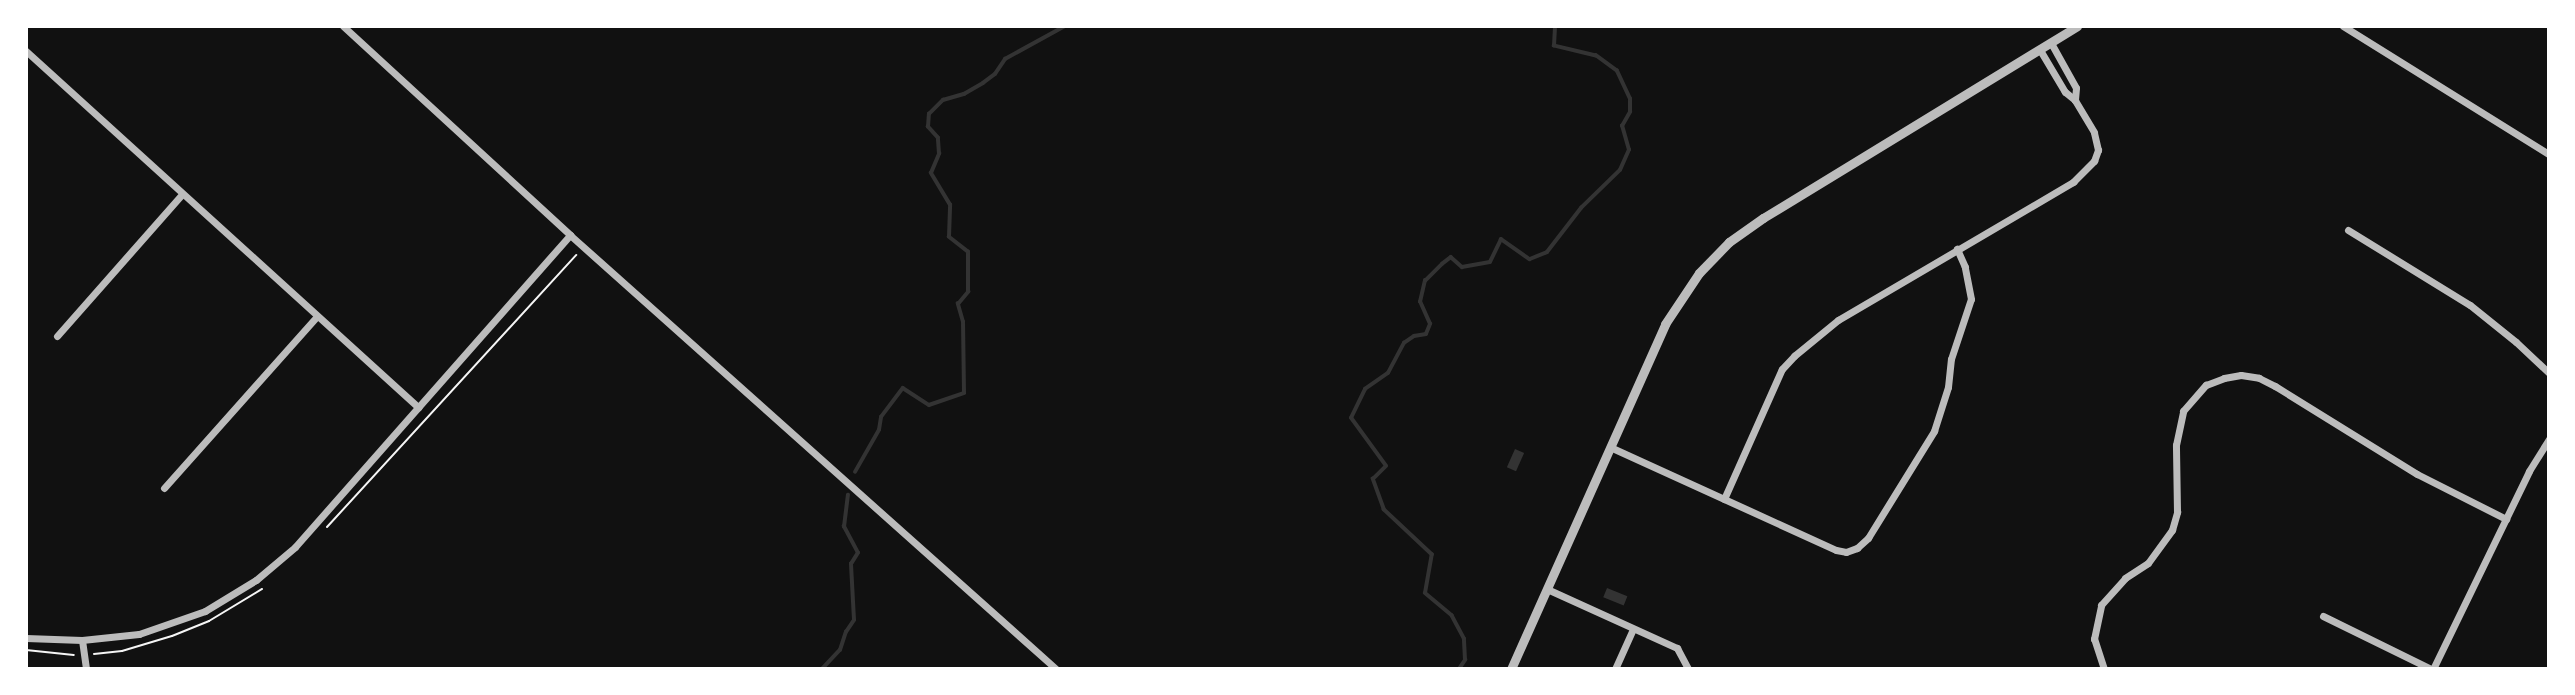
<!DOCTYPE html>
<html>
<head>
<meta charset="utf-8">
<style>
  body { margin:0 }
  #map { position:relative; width:2575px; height:695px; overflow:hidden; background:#111; font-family:"DejaVu Sans",sans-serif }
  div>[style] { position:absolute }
  .water>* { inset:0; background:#333; transform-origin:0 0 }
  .stream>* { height:3.5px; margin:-1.75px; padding:0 1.75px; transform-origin:1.75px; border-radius:1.75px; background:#333 }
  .path>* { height:2px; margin:-1px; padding:0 1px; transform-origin:1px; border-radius:1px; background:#f5f5f5 }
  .minor>* { height:7px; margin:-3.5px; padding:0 3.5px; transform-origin:3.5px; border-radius:3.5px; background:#bcbcbc }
  .tertiary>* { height:9px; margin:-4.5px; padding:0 4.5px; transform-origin:4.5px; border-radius:4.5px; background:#bcbcbc }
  span { translate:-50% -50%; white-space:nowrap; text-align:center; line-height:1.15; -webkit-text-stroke:7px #fff; paint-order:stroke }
  .frame { position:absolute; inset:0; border:28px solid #fff; pointer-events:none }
</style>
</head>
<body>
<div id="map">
  <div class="water">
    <i style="left:1515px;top:449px;width:10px;height:20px;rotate:24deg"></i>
    <i style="left:1607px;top:588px;width:22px;height:10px;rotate:22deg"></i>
  </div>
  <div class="stream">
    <i style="left:855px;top:472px;width:48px;rotate:-60.3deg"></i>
    <i style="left:879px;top:430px;width:13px;rotate:-81deg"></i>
    <i style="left:881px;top:417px;width:36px;rotate:-53deg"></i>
    <i style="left:903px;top:388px;width:31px;rotate:33deg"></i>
    <i style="left:929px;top:405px;width:37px;rotate:-19deg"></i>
    <i style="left:964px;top:393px;width:71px;rotate:-90.8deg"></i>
    <i style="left:963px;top:322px;width:19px;rotate:-106deg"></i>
    <i style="left:958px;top:304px;width:16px;rotate:-50deg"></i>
    <i style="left:968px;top:292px;width:40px;rotate:-90deg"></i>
    <i style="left:968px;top:252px;width:24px;rotate:-142deg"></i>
    <i style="left:949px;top:237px;width:32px;rotate:-88deg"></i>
    <i style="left:950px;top:205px;width:37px;rotate:-121deg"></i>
    <i style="left:931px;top:173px;width:21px;rotate:-67deg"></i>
    <i style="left:939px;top:154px;width:16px;rotate:-94deg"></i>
    <i style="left:938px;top:138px;width:15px;rotate:-132deg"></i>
    <i style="left:928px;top:127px;width:13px;rotate:-86deg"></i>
    <i style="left:929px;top:114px;width:20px;rotate:-45deg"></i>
    <i style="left:943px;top:100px;width:22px;rotate:-16deg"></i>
    <i style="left:964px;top:94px;width:22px;rotate:-30deg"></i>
    <i style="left:983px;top:83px;width:15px;rotate:-37deg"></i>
    <i style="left:995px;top:74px;width:18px;rotate:-56deg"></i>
    <i style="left:1005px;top:59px;width:68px;rotate:-28.8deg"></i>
    <i style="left:822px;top:669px;width:26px;rotate:-47deg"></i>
    <i style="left:840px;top:650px;width:19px;rotate:-72deg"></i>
    <i style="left:846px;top:632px;width:14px;rotate:-56deg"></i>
    <i style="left:854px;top:620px;width:56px;rotate:-93.1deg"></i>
    <i style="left:851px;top:564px;width:13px;rotate:-58deg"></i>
    <i style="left:858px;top:553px;width:30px;rotate:-118deg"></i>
    <i style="left:844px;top:527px;width:32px;rotate:-83deg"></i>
    <i style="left:1459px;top:669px;width:11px;rotate:-56deg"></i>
    <i style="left:1465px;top:660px;width:21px;rotate:-93deg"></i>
    <i style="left:1464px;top:639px;width:26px;rotate:-118deg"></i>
    <i style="left:1452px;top:616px;width:35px;rotate:-140deg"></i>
    <i style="left:1425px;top:593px;width:39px;rotate:-80deg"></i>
    <i style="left:1432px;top:555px;width:66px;rotate:-136.8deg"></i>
    <i style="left:1384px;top:510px;width:33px;rotate:-110deg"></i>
    <i style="left:1373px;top:479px;width:18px;rotate:-45deg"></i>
    <i style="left:1386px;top:466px;width:59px;rotate:-126.1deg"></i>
    <i style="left:1351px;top:418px;width:32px;rotate:-64deg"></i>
    <i style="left:1365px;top:389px;width:28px;rotate:-35deg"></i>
    <i style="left:1388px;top:373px;width:34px;rotate:-62deg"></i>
    <i style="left:1404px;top:343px;width:12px;rotate:-35deg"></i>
    <i style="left:1414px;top:336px;width:12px;rotate:-9deg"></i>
    <i style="left:1426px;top:334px;width:11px;rotate:-68deg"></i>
    <i style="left:1430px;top:324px;width:24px;rotate:-114deg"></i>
    <i style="left:1420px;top:302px;width:22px;rotate:-77deg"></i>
    <i style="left:1425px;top:281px;width:24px;rotate:-45deg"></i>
    <i style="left:1442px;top:264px;width:11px;rotate:-38deg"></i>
    <i style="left:1451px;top:257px;width:15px;rotate:42deg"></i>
    <i style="left:1462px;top:267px;width:28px;rotate:-10deg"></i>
    <i style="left:1490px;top:262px;width:25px;rotate:-64deg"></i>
    <i style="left:1501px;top:239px;width:35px;rotate:35deg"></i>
    <i style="left:1530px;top:259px;width:18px;rotate:-22deg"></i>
    <i style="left:1547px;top:252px;width:56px;rotate:-52.3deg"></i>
    <i style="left:1581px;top:208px;width:54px;rotate:-44.3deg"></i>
    <i style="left:1620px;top:170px;width:22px;rotate:-66deg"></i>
    <i style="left:1629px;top:150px;width:25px;rotate:-106deg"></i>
    <i style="left:1622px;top:126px;width:16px;rotate:-60deg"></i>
    <i style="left:1630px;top:112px;width:13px;rotate:-90deg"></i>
    <i style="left:1630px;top:99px;width:31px;rotate:-115deg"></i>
    <i style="left:1617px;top:71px;width:26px;rotate:-144deg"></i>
    <i style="left:1596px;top:56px;width:43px;rotate:-166.6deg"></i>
    <i style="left:1554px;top:46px;width:20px;rotate:-87deg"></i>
  </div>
  <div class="path">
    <i style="left:327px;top:527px;width:369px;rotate:-47.5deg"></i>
    <i style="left:26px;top:650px;width:48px;rotate:5.9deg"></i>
    <i style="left:94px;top:654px;width:28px;rotate:-6deg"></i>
    <i style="left:122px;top:651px;width:52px;rotate:-16.7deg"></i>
    <i style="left:172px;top:636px;width:40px;rotate:-22deg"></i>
    <i style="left:209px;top:621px;width:62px;rotate:-31.1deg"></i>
  </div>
  <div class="minor">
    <i style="left:343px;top:26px;width:309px;rotate:42.6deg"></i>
    <i style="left:570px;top:235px;width:652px;rotate:41.76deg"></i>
    <i style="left:2343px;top:26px;width:243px;rotate:31.9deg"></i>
    <i style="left:2051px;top:43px;width:51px;rotate:60.9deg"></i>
    <i style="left:2076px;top:88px;width:12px;rotate:95deg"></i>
    <i style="left:26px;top:51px;width:530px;rotate:42.24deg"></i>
    <i style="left:2348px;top:230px;width:143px;rotate:31.6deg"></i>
    <i style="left:2470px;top:305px;width:59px;rotate:38.8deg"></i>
    <i style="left:2516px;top:342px;width:45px;rotate:43.2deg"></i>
    <i style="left:57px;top:336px;width:189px;rotate:-48.6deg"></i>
    <i style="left:1610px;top:447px;width:248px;rotate:24.5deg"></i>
    <i style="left:1836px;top:550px;width:10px;rotate:11deg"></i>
    <i style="left:1846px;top:552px;width:12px;rotate:-20deg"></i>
    <i style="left:1857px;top:548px;width:15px;rotate:-42deg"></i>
    <i style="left:1868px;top:538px;width:126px;rotate:-58.3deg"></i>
    <i style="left:1934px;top:431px;width:46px;rotate:-72.3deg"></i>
    <i style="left:1948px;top:387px;width:28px;rotate:-84deg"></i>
    <i style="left:1951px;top:359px;width:63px;rotate:-71.6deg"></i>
    <i style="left:1971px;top:299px;width:33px;rotate:-101deg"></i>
    <i style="left:1965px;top:267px;width:20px;rotate:-114deg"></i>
    <i style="left:164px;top:488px;width:230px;rotate:-48.3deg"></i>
    <i style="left:1724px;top:499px;width:142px;rotate:-66deg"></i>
    <i style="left:1782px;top:369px;width:18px;rotate:-47deg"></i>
    <i style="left:1794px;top:356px;width:57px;rotate:-39.3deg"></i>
    <i style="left:1838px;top:320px;width:273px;rotate:-30.4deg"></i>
    <i style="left:2073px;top:182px;width:30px;rotate:-45deg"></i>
    <i style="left:2094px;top:161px;width:12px;rotate:-70deg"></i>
    <i style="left:2098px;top:150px;width:18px;rotate:-103deg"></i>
    <i style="left:2094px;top:132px;width:37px;rotate:-121deg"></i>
    <i style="left:2075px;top:100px;width:13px;rotate:-141deg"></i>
    <i style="left:2065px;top:92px;width:49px;rotate:-120.8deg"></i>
    <i style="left:1547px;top:589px;width:143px;rotate:24.4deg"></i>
    <i style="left:1677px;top:648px;width:24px;rotate:62deg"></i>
    <i style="left:2323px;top:616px;width:120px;rotate:26.1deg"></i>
    <i style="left:26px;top:638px;width:56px;rotate:2deg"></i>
    <i style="left:82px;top:640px;width:57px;rotate:-6deg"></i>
    <i style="left:139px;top:634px;width:70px;rotate:-19.2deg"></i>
    <i style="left:205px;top:611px;width:60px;rotate:-31.3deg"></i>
    <i style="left:256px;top:580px;width:51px;rotate:-40.2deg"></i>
    <i style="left:295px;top:547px;width:416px;rotate:-48.6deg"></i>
    <i style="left:82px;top:640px;width:29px;rotate:82deg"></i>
    <i style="left:1615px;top:669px;width:44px;rotate:-65.8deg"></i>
    <i style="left:2104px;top:669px;width:32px;rotate:-108deg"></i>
    <i style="left:2094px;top:639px;width:35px;rotate:-78deg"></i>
    <i style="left:2101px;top:605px;width:36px;rotate:-48deg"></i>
    <i style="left:2125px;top:578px;width:27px;rotate:-33deg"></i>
    <i style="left:2148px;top:563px;width:41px;rotate:-54deg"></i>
    <i style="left:2172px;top:530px;width:19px;rotate:-74deg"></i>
    <i style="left:2177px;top:512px;width:67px;rotate:-90.9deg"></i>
    <i style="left:2176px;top:445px;width:35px;rotate:-78deg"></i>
    <i style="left:2183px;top:411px;width:35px;rotate:-49deg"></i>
    <i style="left:2206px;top:385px;width:19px;rotate:-21deg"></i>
    <i style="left:2224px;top:378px;width:17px;rotate:-10deg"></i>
    <i style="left:2241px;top:375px;width:18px;rotate:9deg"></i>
    <i style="left:2259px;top:378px;width:18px;rotate:27deg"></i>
    <i style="left:2275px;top:386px;width:167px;rotate:31.8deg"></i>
    <i style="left:2417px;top:474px;width:100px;rotate:26.8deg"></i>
    <i style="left:2433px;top:669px;width:220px;rotate:-64.1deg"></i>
    <i style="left:2529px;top:471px;width:38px;rotate:-58deg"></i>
  </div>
  <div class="tertiary">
    <i style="left:1511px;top:669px;width:378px;rotate:-65.9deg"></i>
    <i style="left:1665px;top:324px;width:61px;rotate:-56.3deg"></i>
    <i style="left:1699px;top:273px;width:43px;rotate:-45.9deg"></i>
    <i style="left:1729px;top:242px;width:42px;rotate:-35.2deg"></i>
    <i style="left:1763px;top:218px;width:368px;rotate:-31.4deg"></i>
  </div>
  <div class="frame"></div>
</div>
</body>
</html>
